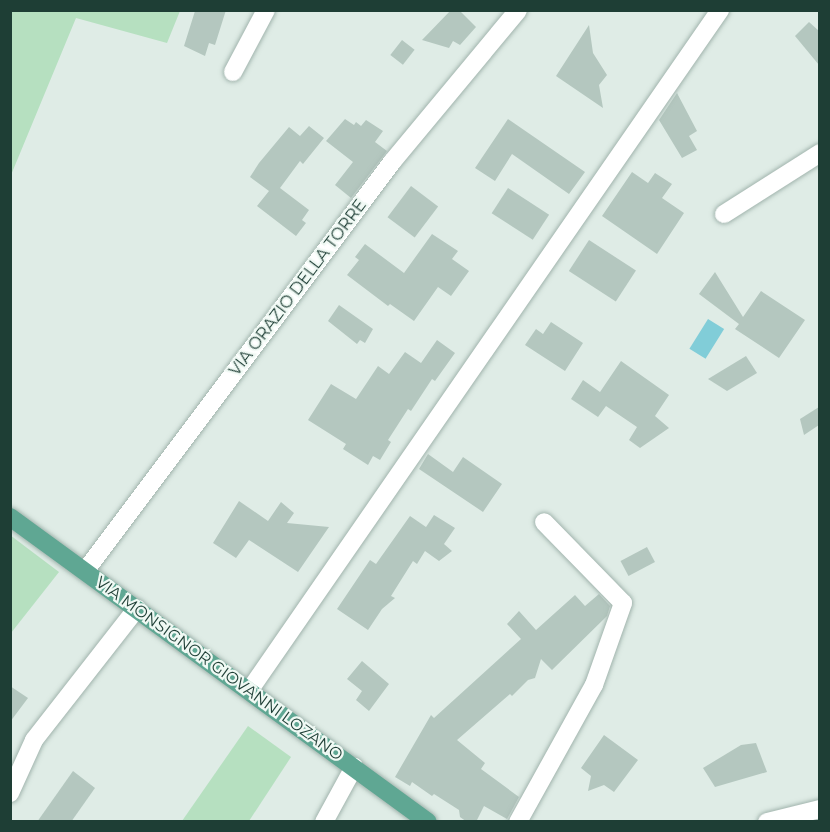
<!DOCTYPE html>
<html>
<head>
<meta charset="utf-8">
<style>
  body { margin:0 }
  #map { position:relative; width:830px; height:832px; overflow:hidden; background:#dfece6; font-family:Montserrat,sans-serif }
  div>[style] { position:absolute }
  .green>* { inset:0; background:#b6e0c0 }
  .water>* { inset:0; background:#81cdd8; transform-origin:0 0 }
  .building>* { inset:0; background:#b4c7bf; transform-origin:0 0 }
  .roads { filter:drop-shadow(0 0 2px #a1b4ad) drop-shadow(0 0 2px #a1b4ad) }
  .minor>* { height:18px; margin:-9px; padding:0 9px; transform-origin:9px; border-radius:9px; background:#fff }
  .major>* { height:18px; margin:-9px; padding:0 9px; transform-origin:9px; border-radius:9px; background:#5fa793 }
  span { translate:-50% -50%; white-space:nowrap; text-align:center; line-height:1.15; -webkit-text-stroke:4.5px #f0f9f4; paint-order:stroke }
  .street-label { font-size:16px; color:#1e3e35 }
  .frame { position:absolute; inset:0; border:12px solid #1e3e35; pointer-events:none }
</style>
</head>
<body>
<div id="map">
  <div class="green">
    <i style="clip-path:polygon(11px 10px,180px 10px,180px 11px,167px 43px,76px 18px,11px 175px)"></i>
    <i style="clip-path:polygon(10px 535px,59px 572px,11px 633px,10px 633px)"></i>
    <i style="clip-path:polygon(248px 726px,291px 757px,249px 821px,182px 821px)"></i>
  </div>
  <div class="water">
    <i style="left:708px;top:319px;width:19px;height:35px;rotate:32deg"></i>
  </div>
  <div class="building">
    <i style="clip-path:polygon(226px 10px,215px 45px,209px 43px,205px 56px,184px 46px,195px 11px)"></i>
    <i style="clip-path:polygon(451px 10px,459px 10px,476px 27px,460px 45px,453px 41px,449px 48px,422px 40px)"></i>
    <i style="clip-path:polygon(809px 22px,819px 31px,819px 65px,795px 36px)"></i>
    <i style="clip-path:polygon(589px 25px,593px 53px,607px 75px,599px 85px,603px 108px,556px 76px)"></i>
    <i style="left:402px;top:40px;width:16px;height:19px;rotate:38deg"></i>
    <i style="clip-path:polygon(677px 93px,697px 131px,689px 136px,697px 150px,682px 158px,659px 120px)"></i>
    <i style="clip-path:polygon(345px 119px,354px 125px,356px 122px,361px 126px,366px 120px,383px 131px,375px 142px,387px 151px,351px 198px,335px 185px,353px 162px,326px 141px)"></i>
    <i style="clip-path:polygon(508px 119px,585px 172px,569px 194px,512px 154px,495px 181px,475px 168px)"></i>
    <i style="clip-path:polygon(309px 126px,324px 138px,303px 164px,300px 161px,280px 188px,309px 210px,302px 220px,306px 223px,296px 236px,257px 206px,269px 191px,250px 177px,259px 163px,289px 127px,300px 136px)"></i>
    <i style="clip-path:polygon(632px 172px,648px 183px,655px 173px,672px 184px,662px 198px,684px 213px,657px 254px,602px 216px)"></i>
    <i style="left:411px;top:186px;width:34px;height:39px;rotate:37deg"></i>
    <i style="left:508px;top:188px;width:49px;height:30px;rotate:33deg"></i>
    <i style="clip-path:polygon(432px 234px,458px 251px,452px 259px,469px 271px,451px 296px,438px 287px,414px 321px,390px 304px,388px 306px,347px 275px,359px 260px,355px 257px,365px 244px,404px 273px)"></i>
    <i style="left:589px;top:240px;width:56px;height:37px;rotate:33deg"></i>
    <i style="clip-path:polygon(715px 272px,743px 317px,761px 291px,805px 320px,779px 358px,735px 329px,739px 324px,699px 294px)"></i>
    <i style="clip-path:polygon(339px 305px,373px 329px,365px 343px,360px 340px,357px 344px,328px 321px)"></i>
    <i style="clip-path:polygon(551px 322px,583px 343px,565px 371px,525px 345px,536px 329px,543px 334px)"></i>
    <i style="clip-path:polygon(437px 340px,455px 353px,435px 381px,432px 379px,411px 411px,408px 409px,388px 440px,391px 442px,380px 460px,373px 456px,368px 465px,343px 449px,346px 444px,308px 420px,331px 384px,356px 399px,378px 366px,389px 374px,405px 352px,421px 363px)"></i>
    <i style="clip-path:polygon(746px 356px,757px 373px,727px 391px,708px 379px)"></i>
    <i style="clip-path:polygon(621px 361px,669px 395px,655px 416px,669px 428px,640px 448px,629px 440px,637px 427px,606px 406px,598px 417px,571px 399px,583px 380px,600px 392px)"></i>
    <i style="clip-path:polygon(819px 407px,819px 425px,804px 435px,800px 419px)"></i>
    <i style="clip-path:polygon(428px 454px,453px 472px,463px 457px,502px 484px,483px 512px,419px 469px)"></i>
    <i style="clip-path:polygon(239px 501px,268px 521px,281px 502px,294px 513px,287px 523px,329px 527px,298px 572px,249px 540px,236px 558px,213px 543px)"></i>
    <i style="clip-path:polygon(434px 515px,455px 528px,444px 544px,452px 551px,439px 561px,425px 551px,417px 564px,413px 561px,391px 596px,395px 598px,382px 609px,368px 630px,337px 609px,370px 560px,376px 564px,410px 516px,426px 527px)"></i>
    <i style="left:647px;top:547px;width:17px;height:30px;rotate:62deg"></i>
    <i style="clip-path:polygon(599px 594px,610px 606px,607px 616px,552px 670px,541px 659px,535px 678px,528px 680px,512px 696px,510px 694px,457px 740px,485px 763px,481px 769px,519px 797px,507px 819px,484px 806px,476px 822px,467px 822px,460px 817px,459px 810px,434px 794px,432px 796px,412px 782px,410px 786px,395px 777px,431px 715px,434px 718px,521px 639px,507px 624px,519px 611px,536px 630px,575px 595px,585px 606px)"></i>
    <i style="clip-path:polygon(362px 661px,389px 684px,369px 711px,356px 700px,362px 691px,347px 679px)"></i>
    <i style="clip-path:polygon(10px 686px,28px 698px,10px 722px)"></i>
    <i style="clip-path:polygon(604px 735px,638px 760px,614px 792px,604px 785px,588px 791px,591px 776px,581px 768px)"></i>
    <i style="clip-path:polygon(756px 743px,767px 772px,715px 787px,703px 768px,741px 745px)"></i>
    <i style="clip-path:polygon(73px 771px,95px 788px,71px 822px,37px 822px)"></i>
  </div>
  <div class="roads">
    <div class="minor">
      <i style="left:233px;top:72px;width:70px;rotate:-62deg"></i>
      <i style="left:724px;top:214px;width:114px;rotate:-32.4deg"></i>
      <i style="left:86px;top:570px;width:510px;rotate:-53.13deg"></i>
      <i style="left:392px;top:162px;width:197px;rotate:-50.3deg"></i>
      <i style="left:249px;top:691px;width:828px;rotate:-55.33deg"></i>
      <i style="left:10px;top:793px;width:58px;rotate:-65.6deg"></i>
      <i style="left:34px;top:740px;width:167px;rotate:-52deg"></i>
      <i style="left:324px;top:822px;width:63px;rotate:-61.4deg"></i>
      <i style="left:518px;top:822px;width:157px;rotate:-61deg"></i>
      <i style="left:594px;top:685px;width:87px;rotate:-70.5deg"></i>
      <i style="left:623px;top:603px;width:113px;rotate:-134.3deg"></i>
      <i style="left:767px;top:822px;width:55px;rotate:-13.8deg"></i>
    </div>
    <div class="major">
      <i style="left:10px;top:517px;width:517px;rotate:36.12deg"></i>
    </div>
  </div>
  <div class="street-label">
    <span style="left:298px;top:288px;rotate:-53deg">VIA ORAZIO DELLA TORRE</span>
    <span style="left:219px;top:669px;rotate:36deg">VIA MONSIGNOR GIOVANNI LOZANO</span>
  </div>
  <div class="frame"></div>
</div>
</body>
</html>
